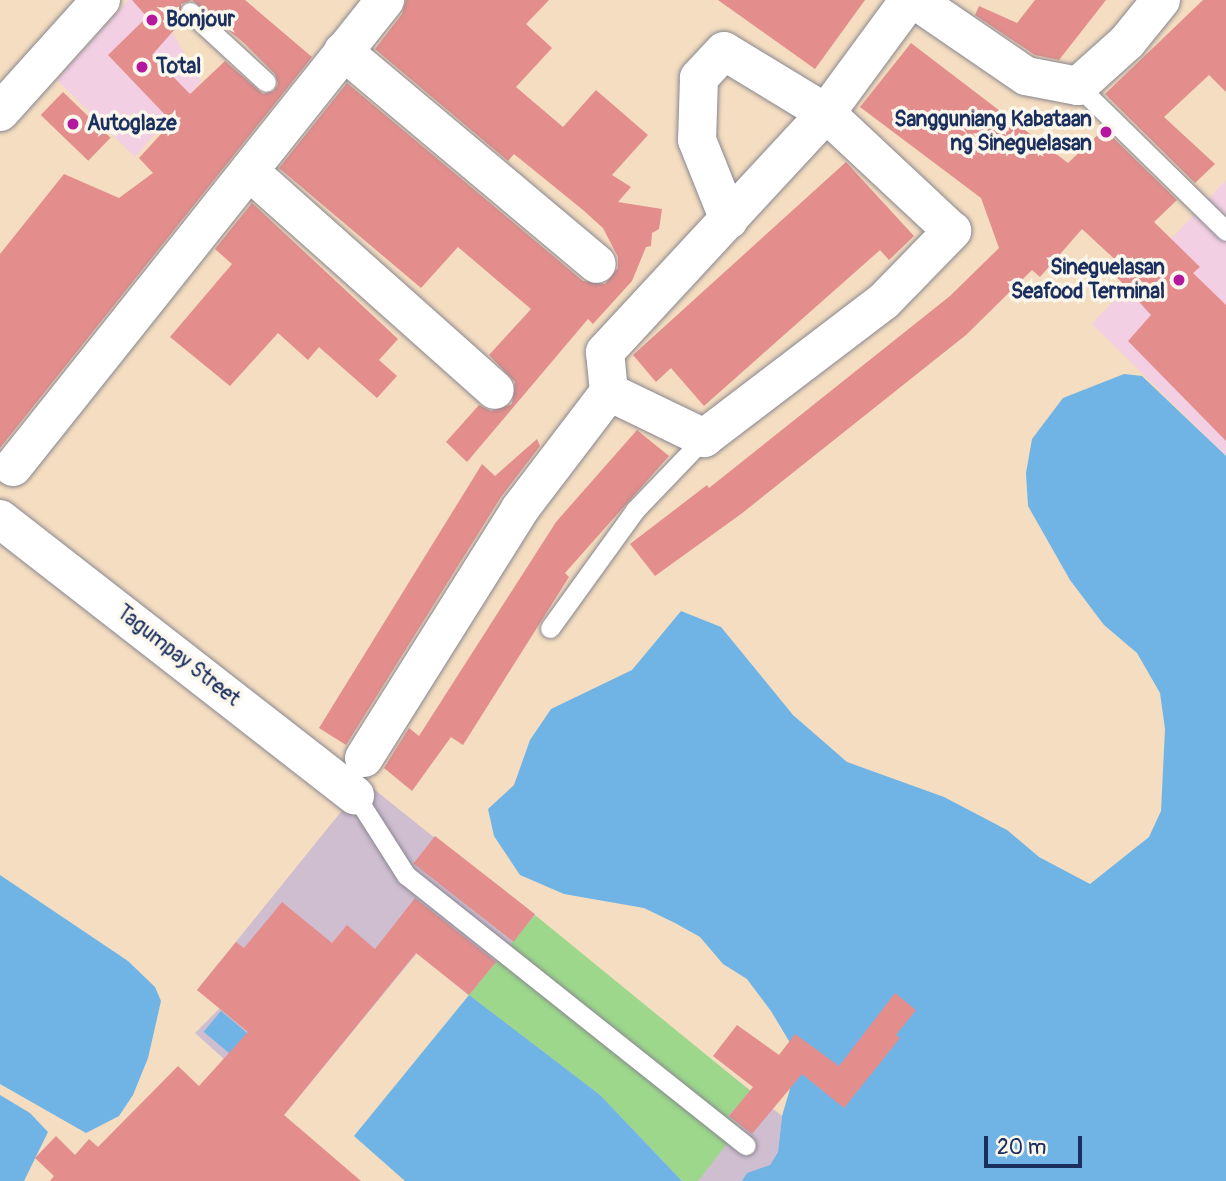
<!DOCTYPE html>
<html>
<head>
<meta charset="utf-8">
<style>
  body { margin:0 }
  #map { position:relative; width:1226px; height:1181px; overflow:hidden; background:#f4ddc0; font-family:Pangolin,sans-serif }
  div>[style] { position:absolute }
  .built>* { inset:0; background:#f2cfe2 }
  .industrial>* { inset:0; background:#cfbdd0 }
  .green>* { inset:0; background:#9cd78b }
  .water>* { inset:0; background:#70b4e6; transform-origin:0 0 }
  .building>* { inset:0; background:#e38e8d; transform-origin:0 0 }
  .roads { filter:drop-shadow(0 0 2px #88868f) drop-shadow(0 0 2px #88868f) }
  .lane>* { height:19px; margin:-9.5px; padding:0 9.5px; transform-origin:9.5px; border-radius:9.5px; background:#fff }
  .street>* { height:38px; margin:-19px; padding:0 19px; transform-origin:19px; border-radius:19px; background:#fff }
  .secondary>* { height:38px; margin:-19px; padding:0 19px; transform-origin:19px; border-radius:19px; background:#fff }
  .dots>* { width:19px; height:19px; translate:-50% -50%; box-sizing:border-box; border:4px solid #fbf7ec; border-radius:50% }
  span { translate:-50% -50%; white-space:nowrap; text-align:center; line-height:1.15; -webkit-text-stroke:7px #fbf7ec; paint-order:stroke }
  .poi-label { font-size:21px; color:#1b2f5e; font-weight:700 }
  .left { translate:0 -50%; text-align:left }
  .right { translate:-100% -50%; text-align:right }
  .street-label { font-size:21px; color:#1b2f5e }
  .scale { position:absolute; left:984px; top:1136px; width:98px; height:32px; box-sizing:border-box; border:4px solid #1b2f5e; border-top:0; padding-left:9px; font-size:21px; line-height:24px; white-space:nowrap; color:#1b2f5e; -webkit-text-stroke:5px #fbf7ec; paint-order:stroke }
</style>
</head>
<body>
<div id="map">
  <div class="built">
    <i style="clip-path:polygon(128px 0,153px 0,201px 81px,135px 157px,57px 80px)"></i>
    <i style="clip-path:polygon(1226px 180px,1226px 456px,1092px 324px)"></i>
  </div>
  <div class="industrial">
    <i style="clip-path:polygon(365px 782px,782px 1116px,778px 1152px,770px 1165px,748px 1173px,742px 1181px,682px 1181px,600px 1095px,528px 1044px,417px 953px,285px 1114px,195px 1033px,220px 1008px,197px 990px)"></i>
  </div>
  <div class="green">
    <i style="clip-path:polygon(535px 915px,759px 1098px,741px 1102px,728px 1116px,740px 1127px,698px 1181px,682px 1181px,600px 1095px,469px 995px)"></i>
  </div>
  <div class="water">
    <i style="clip-path:polygon(1124px 374px,1142px 376px,1226px 456px,1226px 1181px,742px 1181px,747px 1173px,770px 1165px,778px 1152px,782px 1116px,792px 1082px,795px 1051px,771px 1011px,747px 979px,723px 964px,700px 937px,675px 923px,644px 908px,564px 894px,520px 875px,494px 836px,488px 809px,514px 785px,530px 740px,551px 709px,632px 670px,681px 611px,721px 627px,793px 715px,847px 762px,944px 797px,1007px 830px,1039px 857px,1090px 884px,1149px 837px,1161px 811px,1165px 729px,1160px 693px,1137px 653px,1104px 625px,1070px 580px,1028px 506px,1026px 473px,1032px 439px,1063px 398px)"></i>
    <i style="clip-path:polygon(0 875px,128px 961px,155px 987px,161px 1001px,148px 1058px,133px 1095px,119px 1116px,86px 1133px,0 1084px)"></i>
    <i style="clip-path:polygon(469px 995px,600px 1095px,682px 1181px,405px 1181px,354px 1136px)"></i>
    <i style="left:221px;top:1011px;width:67px;height:27px;rotate:40deg"></i>
    <i style="clip-path:polygon(0 1095px,30px 1113px,48px 1132px,24px 1181px,0 1181px)"></i>
  </div>
  <div class="building">
    <i style="clip-path:polygon(132px 0,192px 0,181px 4px,182px 21px,152px 55px,190px 94px,225px 61px,263px 94px,274px 91px,278px 84px,275px 74px,244px 43px,192px 0,245px 0,312px 57px,0 448px,0 254px,64px 174px,119px 198px,153px 173px,139px 158px,172px 122px,108px 55px,147px 17px)"></i>
    <i style="clip-path:polygon(406px 0,549px 0,526px 24px,552px 48px,516px 87px,563px 127px,596px 90px,648px 135px,612px 175px,631px 187px,618px 202px,662px 209px,659px 229px,652px 233px,651px 246px,646px 247px,632px 281px,593px 324px,588px 319px,467px 462px,446px 442px,479px 405px,491px 411px,512px 404px,515px 382px,489px 355px,531px 309px,458px 247px,421px 288px,279px 168px,347px 83px,583px 281px,605px 284px,618px 268px,618px 257px,603px 228px,583px 210px,514px 154px,508px 161px,375px 49px,402px 14px)"></i>
    <i style="clip-path:polygon(718px 0,865px 0,815px 69px)"></i>
    <i style="clip-path:polygon(1035px 0,1106px 0,1059px 60px,1035px 55px,975px 15px,979px 6px,1017px 23px)"></i>
    <i style="clip-path:polygon(1203px 0,1226px 0,1226px 92px,1209px 75px,1164px 117px,1215px 164px,1195px 183px,1105px 94px)"></i>
    <i style="clip-path:polygon(911px 43px,1068px 163px,1104px 129px,1177px 200px,1154px 222px,1200px 267px,1193px 273px,1226px 305px,1226px 441px,1128px 341px,1151px 315px,1114px 274px,1122px 266px,1082px 229px,1040px 277px,1032px 270px,966px 335px,741px 514px,655px 576px,630px 544px,707px 485px,709px 488px,950px 296px,999px 248px,981px 198px,860px 107px)"></i>
    <i style="left:63px;top:92px;width:66px;height:32px;rotate:44deg"></i>
    <i style="clip-path:polygon(846px 162px,914px 236px,889px 260px,880px 250px,704px 406px,671px 368px,656px 382px,633px 355px)"></i>
    <i style="clip-path:polygon(252px 203px,398px 339px,379px 360px,397px 376px,377px 398px,319px 347px,308px 360px,278px 333px,230px 386px,170px 337px,232px 264px,215px 249px)"></i>
    <i style="clip-path:polygon(637px 430px,669px 456px,565px 573px,569px 577px,463px 745px,451px 737px,412px 791px,384px 768px,409px 728px,419px 736px,556px 522px)"></i>
    <i style="clip-path:polygon(537px 439px,540px 446px,501px 497px,346px 745px,319px 728px,482px 464px,495px 476px)"></i>
    <i style="left:435px;top:836px;width:127px;height:35px;rotate:38deg"></i>
    <i style="clip-path:polygon(415px 898px,496px 962px,469px 995px,416px 953px,284px 1115px,361px 1181px,50px 1181px,54px 1176px,35px 1158px,56px 1136px,75px 1155px,89px 1139px,98px 1147px,178px 1066px,199px 1086px,248px 1032px,197px 990px,236px 942px,244px 948px,282px 902px,332px 943px,347px 925px,375px 949px)"></i>
    <i style="clip-path:polygon(895px 993px,916px 1010px,896px 1035px,900px 1038px,844px 1108px,802px 1074px,752px 1134px,729px 1116px,753px 1087px,713px 1056px,737px 1025px,779px 1055px,795px 1034px,839px 1066px)"></i>
  </div>
  <div class="roads">
    <div class="lane">
      <i style="left:190px;top:12px;width:103px;rotate:42.6deg"></i>
      <i style="left:1078px;top:86px;width:207px;rotate:44.4deg"></i>
      <i style="left:550px;top:628px;width:145px;rotate:-54.2deg"></i>
      <i style="left:635px;top:510px;width:100px;rotate:-46.2deg"></i>
      <i style="left:355px;top:795px;width:95px;rotate:57.5deg"></i>
      <i style="left:406px;top:875px;width:434px;rotate:38.5deg"></i>
    </div>
    <div class="street">
      <i style="left:915px;top:0;width:135px;rotate:34.4deg"></i>
      <i style="left:1026px;top:76px;width:53px;rotate:10.9deg"></i>
      <i style="left:1078px;top:86px;width:66px;rotate:-41.9deg"></i>
      <i style="left:1127px;top:42px;width:54px;rotate:-51deg"></i>
      <i style="left:343px;top:51px;width:331px;rotate:40deg"></i>
      <i style="left:249px;top:171px;width:329px;rotate:41.7deg"></i>
      <i style="left:609px;top:392px;width:106px;rotate:25.8deg"></i>
      <i style="left:704px;top:438px;width:226px;rotate:-37.3deg"></i>
      <i style="left:884px;top:301px;width:98px;rotate:-45.8deg"></i>
      <i style="left:952px;top:231px;width:173px;rotate:-136.9deg"></i>
      <i style="left:826px;top:113px;width:119px;rotate:-148.7deg"></i>
      <i style="left:724px;top:51px;width:37px;rotate:133deg"></i>
      <i style="left:699px;top:78px;width:62px;rotate:91.8deg"></i>
      <i style="left:697px;top:140px;width:86px;rotate:68.2deg"></i>
      <i style="left:13px;top:467px;width:597px;rotate:-51.46deg"></i>
      <i style="left:0;top:519px;width:450px;rotate:37.9deg"></i>
      <i style="left:364px;top:758px;width:294px;rotate:-57.9deg"></i>
      <i style="left:520px;top:509px;width:147px;rotate:-52.7deg"></i>
      <i style="left:609px;top:392px;width:40px;rotate:-95.7deg"></i>
      <i style="left:605px;top:352px;width:326px;rotate:-47.2deg"></i>
      <i style="left:826px;top:113px;width:140px;rotate:-53.7deg"></i>
    </div>
    <div class="secondary">
      <i style="left:0;top:112px;width:151px;rotate:-48deg"></i>
    </div>
  </div>
  <div class="dots">
    <i style="left:152px;top:20px;background:#b5179e"></i>
    <i style="left:142px;top:67px;background:#b5179e"></i>
    <i style="left:73px;top:124px;background:#b5179e"></i>
    <i style="left:1106px;top:132px;background:#b5179e"></i>
    <i style="left:1179px;top:280px;background:#b5179e"></i>
  </div>
  <div class="poi-label">
    <span class="left" style="left:166px;top:20px">Bonjour</span>
    <span class="left" style="left:156px;top:67px">Total</span>
    <span class="right" style="left:1092px;top:132px">Sangguniang Kabataan<br>ng Sineguelasan</span>
    <span class="left" style="left:87px;top:124px">Autoglaze</span>
    <span class="right" style="left:1165px;top:280px">Sineguelasan<br>Seafood Terminal</span>
  </div>
  <div class="street-label">
    <span style="left:178px;top:656px;rotate:38deg">Tagumpay Street</span>
  </div>
  <div class="scale">20 m</div>
</div>
</body>
</html>
